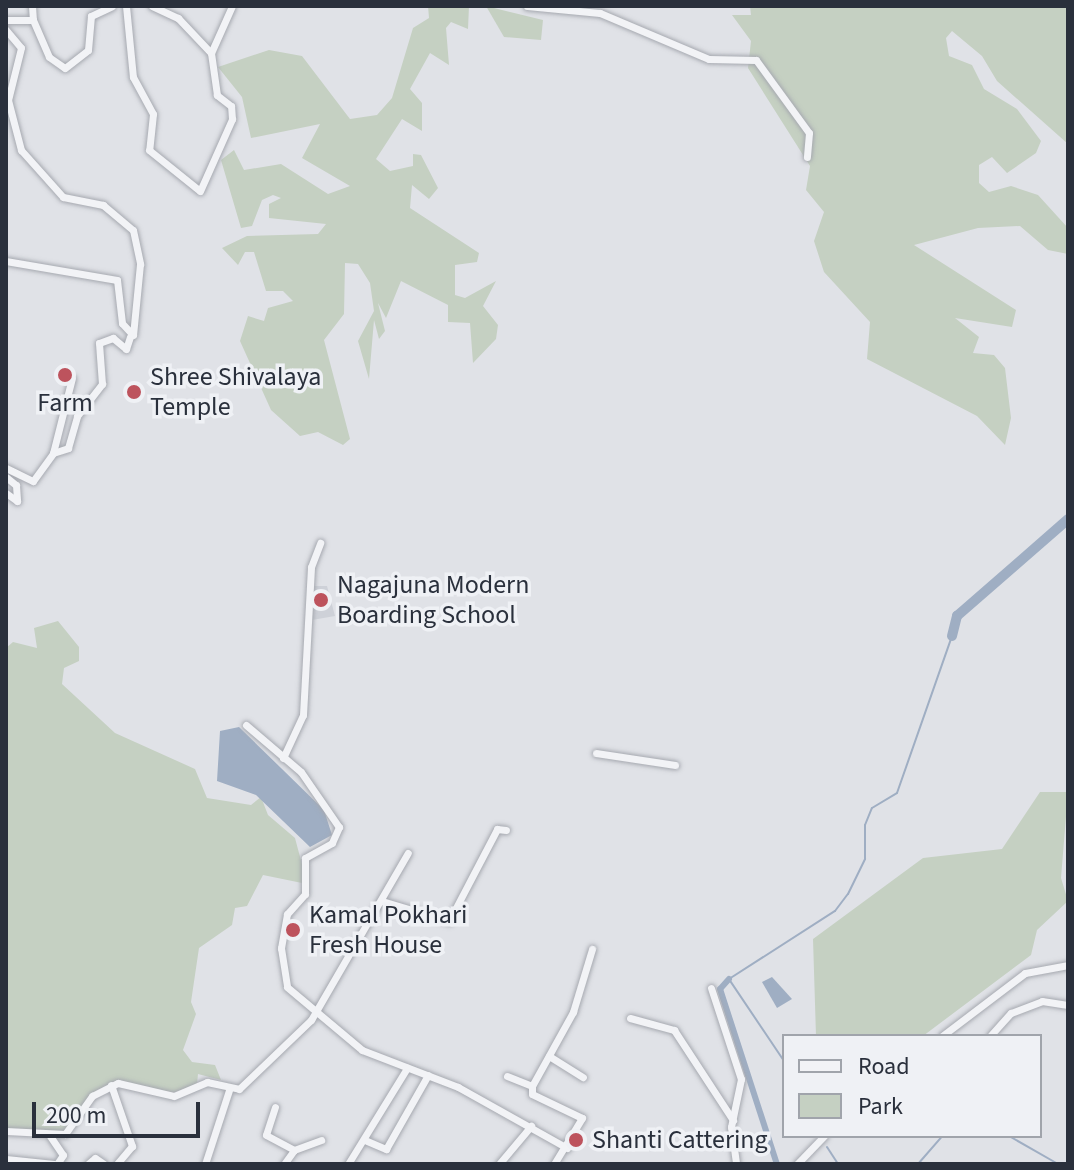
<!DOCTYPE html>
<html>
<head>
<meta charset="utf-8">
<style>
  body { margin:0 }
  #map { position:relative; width:1074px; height:1170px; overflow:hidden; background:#e0e2e7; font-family:"Source Sans 3",sans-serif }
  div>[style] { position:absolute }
  .built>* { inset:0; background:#ced1d8 }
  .green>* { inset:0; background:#c5d0c2 }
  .water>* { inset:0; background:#9faec3 }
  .stream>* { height:2px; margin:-1px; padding:0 1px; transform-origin:1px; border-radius:1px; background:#9faec3 }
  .canal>* { height:6px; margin:-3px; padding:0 3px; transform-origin:3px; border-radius:3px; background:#9faec3 }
  .river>* { height:10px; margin:-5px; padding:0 5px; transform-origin:5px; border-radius:5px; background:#9faec3 }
  .roads { filter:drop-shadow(0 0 2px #a6a9b0) drop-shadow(0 0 2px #a6a9b0) }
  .minor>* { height:7px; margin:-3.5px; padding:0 3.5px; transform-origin:3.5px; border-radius:3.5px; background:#f2f3f6 }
  .dots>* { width:22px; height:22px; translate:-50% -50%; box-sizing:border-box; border:4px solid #eff1f5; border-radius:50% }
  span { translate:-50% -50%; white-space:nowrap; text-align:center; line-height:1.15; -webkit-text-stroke:7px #eff1f5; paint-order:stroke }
  .poi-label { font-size:26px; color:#2a303c }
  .left { translate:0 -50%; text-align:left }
  .frame { position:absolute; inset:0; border:8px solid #2a303c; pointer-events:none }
  .legend { position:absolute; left:782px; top:1034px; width:260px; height:104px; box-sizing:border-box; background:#eff1f5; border:2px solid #a0a4ab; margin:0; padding:10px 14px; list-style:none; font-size:24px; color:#2a303c }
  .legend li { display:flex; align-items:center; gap:16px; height:40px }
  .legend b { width:40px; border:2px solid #a0a4ab }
  .scale { position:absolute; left:32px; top:1102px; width:168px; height:36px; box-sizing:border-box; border:4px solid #2a303c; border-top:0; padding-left:10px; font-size:24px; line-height:28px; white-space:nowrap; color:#2a303c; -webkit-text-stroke:6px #eff1f5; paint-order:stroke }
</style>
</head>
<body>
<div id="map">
  <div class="built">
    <i style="clip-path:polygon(313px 586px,327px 586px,335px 616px,312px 620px)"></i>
  </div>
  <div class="green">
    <i style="clip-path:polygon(428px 6px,469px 6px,468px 29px,451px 22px,446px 28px,449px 65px,430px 53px,410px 89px,422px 103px,422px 131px,402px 119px,376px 159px,390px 171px,413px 166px,413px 154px,421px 155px,438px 188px,429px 199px,412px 185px,410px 208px,479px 253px,477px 262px,455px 265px,455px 295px,465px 298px,496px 281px,483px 306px,498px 325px,496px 339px,473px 363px,470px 323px,448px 322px,448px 305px,401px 281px,386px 318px,378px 303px,385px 331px,379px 339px,374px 320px,369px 379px,358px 341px,374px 311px,370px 283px,358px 264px,345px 263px,344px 314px,324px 340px,350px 439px,343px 445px,318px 432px,300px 436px,271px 410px,240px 341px,248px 316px,264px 321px,268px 308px,293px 301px,283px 291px,266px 291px,254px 252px,245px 252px,238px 265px,222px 248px,247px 236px,318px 234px,326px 224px,269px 218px,269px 204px,281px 198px,273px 195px,262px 200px,252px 226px,241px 228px,221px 160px,234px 150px,244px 170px,281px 164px,328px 194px,350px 186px,302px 158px,320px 124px,251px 138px,242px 97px,218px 67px,269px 50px,302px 56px,350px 119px,377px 115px,392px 98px,413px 28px,429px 18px)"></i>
    <i style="clip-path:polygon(486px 6px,543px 20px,541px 40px,504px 37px)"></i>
    <i style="clip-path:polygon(750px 6px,1068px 6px,1068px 144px,997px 81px,982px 56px,952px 31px,946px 38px,949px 56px,972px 65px,984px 89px,1017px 109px,1041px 141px,1036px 153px,1007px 173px,992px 157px,979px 165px,979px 183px,989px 192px,1011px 186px,1038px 195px,1068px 228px,1068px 254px,1048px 250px,1020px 226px,978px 228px,914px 245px,1016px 310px,1012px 327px,955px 318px,979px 337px,973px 353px,994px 355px,1005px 368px,1011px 418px,1005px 445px,977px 416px,867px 359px,870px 322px,824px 272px,814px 241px,824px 212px,806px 190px,810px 166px,748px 68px,751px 41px,732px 15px,751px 15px)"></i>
    <i style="clip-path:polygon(58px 621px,79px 647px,79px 661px,64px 668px,62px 684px,115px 733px,195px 769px,207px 798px,251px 805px,261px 797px,268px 815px,295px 838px,304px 872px,302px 883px,263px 875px,247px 906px,235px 908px,232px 925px,199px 948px,191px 1002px,196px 1014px,183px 1050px,192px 1062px,215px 1065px,221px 1080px,198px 1074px,197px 1084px,170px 1094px,121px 1081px,97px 1090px,65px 1132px,6px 1128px,6px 648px,13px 642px,37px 648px,34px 628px)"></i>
    <i style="clip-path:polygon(1040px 792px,1068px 792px,1061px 878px,1068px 901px,1037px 930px,1031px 955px,923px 1036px,816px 1036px,813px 939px,923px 858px,1002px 849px)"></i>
  </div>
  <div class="water">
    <i style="clip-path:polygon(239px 727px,324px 810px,332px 835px,310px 847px,256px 795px,217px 781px,220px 731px)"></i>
    <i style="clip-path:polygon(772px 977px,792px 999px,777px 1008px,762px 982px)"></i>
  </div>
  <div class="stream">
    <i style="left:784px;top:1061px;width:99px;rotate:-123.9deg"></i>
    <i style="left:729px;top:979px;width:126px;rotate:-32.7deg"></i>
    <i style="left:835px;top:911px;width:21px;rotate:-53deg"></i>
    <i style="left:848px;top:894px;width:39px;rotate:-64deg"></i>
    <i style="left:865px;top:859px;width:34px;rotate:-90deg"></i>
    <i style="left:865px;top:825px;width:18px;rotate:-68deg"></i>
    <i style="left:872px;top:808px;width:29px;rotate:-31deg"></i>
    <i style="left:897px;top:793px;width:166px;rotate:-70.7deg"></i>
    <i style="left:1009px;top:1136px;width:56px;rotate:29.7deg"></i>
    <i style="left:827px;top:1147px;width:20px;rotate:57deg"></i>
    <i style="left:918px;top:1164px;width:37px;rotate:-49deg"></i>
  </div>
  <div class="canal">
    <i style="left:729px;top:979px;width:13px;rotate:132deg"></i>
    <i style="left:720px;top:989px;width:184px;rotate:72deg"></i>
  </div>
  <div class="river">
    <i style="left:952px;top:636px;width:21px;rotate:-76deg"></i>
    <i style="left:957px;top:616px;width:147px;rotate:-41.1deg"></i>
  </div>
  <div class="roads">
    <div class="minor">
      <i style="left:32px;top:6px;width:14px;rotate:86deg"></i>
      <i style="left:126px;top:6px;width:71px;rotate:84.4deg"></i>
      <i style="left:133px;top:77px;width:42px;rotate:61.6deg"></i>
      <i style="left:153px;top:114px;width:36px;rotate:96deg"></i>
      <i style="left:149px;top:150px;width:65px;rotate:38.8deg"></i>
      <i style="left:200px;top:191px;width:79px;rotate:-66deg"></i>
      <i style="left:232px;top:119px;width:13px;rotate:-94deg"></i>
      <i style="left:231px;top:106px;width:18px;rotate:-142deg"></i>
      <i style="left:217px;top:95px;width:42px;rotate:-98.1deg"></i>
      <i style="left:152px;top:6px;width:29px;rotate:25deg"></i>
      <i style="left:178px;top:18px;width:48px;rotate:46.7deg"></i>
      <i style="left:211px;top:53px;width:51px;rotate:-65.9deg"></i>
      <i style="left:527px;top:6px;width:73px;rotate:5.5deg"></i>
      <i style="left:600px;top:13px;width:118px;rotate:22.9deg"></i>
      <i style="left:709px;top:59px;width:47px;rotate:1.2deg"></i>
      <i style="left:756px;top:60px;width:90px;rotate:54deg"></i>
      <i style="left:809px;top:133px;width:24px;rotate:95deg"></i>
      <i style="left:6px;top:20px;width:27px"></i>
      <i style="left:33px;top:20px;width:40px;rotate:66.6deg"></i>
      <i style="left:49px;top:57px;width:19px;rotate:35deg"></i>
      <i style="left:65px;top:68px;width:29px;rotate:-38deg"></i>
      <i style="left:88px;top:50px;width:34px;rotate:-85deg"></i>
      <i style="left:91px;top:16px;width:23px;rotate:-25deg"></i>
      <i style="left:6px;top:30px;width:23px;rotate:50deg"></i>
      <i style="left:21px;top:48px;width:54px;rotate:104deg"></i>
      <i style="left:8px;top:100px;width:52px;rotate:75.4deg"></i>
      <i style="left:21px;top:150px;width:63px;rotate:48.2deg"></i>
      <i style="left:63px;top:197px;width:41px;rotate:11.3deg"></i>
      <i style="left:103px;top:205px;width:39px;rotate:40deg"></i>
      <i style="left:133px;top:230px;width:35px;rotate:78deg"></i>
      <i style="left:140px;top:264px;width:71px;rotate:95.6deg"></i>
      <i style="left:133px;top:335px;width:16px;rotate:-133deg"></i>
      <i style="left:122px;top:323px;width:43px;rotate:-96.6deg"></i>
      <i style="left:117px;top:280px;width:113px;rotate:-170.3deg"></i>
      <i style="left:53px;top:453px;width:77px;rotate:-75.8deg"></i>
      <i style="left:6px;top:468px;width:30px;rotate:26deg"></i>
      <i style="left:33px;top:481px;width:34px;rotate:-54deg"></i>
      <i style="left:53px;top:453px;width:16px;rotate:-18deg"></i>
      <i style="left:68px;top:448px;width:33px;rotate:-74deg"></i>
      <i style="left:77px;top:416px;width:41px;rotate:-52deg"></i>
      <i style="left:102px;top:384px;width:41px;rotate:-94.2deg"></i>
      <i style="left:99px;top:343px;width:15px;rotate:-20deg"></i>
      <i style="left:113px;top:338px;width:17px;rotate:40deg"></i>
      <i style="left:126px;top:349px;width:13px;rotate:-72deg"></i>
      <i style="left:6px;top:477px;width:13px;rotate:39deg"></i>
      <i style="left:16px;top:485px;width:16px;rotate:86deg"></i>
      <i style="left:17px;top:501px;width:14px;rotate:-144deg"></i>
      <i style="left:246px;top:725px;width:72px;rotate:40.5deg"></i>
      <i style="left:301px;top:772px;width:67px;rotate:55.4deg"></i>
      <i style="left:339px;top:827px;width:17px;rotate:114deg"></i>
      <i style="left:332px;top:843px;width:31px;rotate:151deg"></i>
      <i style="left:305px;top:858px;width:36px;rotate:90deg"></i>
      <i style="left:305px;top:894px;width:27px;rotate:132deg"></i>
      <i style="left:287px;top:914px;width:35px;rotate:100deg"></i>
      <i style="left:281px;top:948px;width:39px;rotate:81deg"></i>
      <i style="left:287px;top:987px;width:98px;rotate:40deg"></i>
      <i style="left:362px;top:1050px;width:103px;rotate:21.1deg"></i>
      <i style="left:458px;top:1087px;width:125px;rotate:29.2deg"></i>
      <i style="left:596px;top:753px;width:80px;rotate:8.6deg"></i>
      <i style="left:283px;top:758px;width:47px;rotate:-65.1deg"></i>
      <i style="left:303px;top:715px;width:148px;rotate:-86.9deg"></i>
      <i style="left:311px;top:567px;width:26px;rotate:-69deg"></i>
      <i style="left:382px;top:901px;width:70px;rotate:16.6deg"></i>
      <i style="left:449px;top:921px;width:104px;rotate:-62.4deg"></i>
      <i style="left:497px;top:829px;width:9px;rotate:6deg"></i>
      <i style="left:711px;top:988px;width:96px;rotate:71.8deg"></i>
      <i style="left:741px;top:1079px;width:49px;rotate:101.8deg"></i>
      <i style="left:731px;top:1127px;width:37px;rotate:82deg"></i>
      <i style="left:630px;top:1018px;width:46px;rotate:15.3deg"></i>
      <i style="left:674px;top:1030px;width:108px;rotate:56.8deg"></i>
      <i style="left:942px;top:1036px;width:104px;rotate:-37.2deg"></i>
      <i style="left:1025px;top:973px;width:44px;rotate:-10.5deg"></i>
      <i style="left:990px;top:1036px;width:31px;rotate:-48deg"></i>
      <i style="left:1011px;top:1013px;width:33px;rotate:-21deg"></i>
      <i style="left:1042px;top:1001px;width:26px;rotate:9deg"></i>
      <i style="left:549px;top:1056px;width:40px;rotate:32deg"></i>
      <i style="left:507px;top:1076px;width:27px;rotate:22deg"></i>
      <i style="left:111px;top:1085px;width:65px;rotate:71deg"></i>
      <i style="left:132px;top:1146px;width:23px;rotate:130deg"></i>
      <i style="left:275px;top:1107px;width:29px;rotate:108deg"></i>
      <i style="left:266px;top:1135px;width:32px;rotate:28deg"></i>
      <i style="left:6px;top:1131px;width:59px;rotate:2.9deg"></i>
      <i style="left:65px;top:1134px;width:47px;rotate:-54.6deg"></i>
      <i style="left:92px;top:1096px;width:29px;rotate:-27deg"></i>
      <i style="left:118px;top:1083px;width:57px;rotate:13.1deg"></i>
      <i style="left:174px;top:1096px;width:36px;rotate:-23deg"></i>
      <i style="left:207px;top:1082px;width:33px;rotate:12deg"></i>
      <i style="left:239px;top:1089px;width:100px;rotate:-43.8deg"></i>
      <i style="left:311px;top:1020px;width:193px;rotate:-59.9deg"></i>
      <i style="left:50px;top:1136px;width:23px;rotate:56deg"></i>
      <i style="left:63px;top:1155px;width:11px;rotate:124deg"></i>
      <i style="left:367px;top:1141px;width:21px;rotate:23deg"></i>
      <i style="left:386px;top:1149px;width:85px;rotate:-60.4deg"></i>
      <i style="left:6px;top:1159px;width:48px;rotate:5.9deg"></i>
      <i style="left:88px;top:1164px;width:9px;rotate:-41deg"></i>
      <i style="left:95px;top:1158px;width:11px;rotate:34deg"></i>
      <i style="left:205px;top:1164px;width:78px;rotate:-72deg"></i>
      <i style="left:284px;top:1164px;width:17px;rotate:-54deg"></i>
      <i style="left:294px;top:1150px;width:29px;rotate:-20deg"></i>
      <i style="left:348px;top:1164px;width:113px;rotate:-58.4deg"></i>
      <i style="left:499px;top:1164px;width:50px;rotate:-49.9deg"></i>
      <i style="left:554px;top:1164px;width:54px;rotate:-58.7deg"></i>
      <i style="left:582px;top:1118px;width:55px;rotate:-154.4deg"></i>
      <i style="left:532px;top:1094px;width:8px;rotate:-90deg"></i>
      <i style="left:532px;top:1086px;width:85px;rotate:-61deg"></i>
      <i style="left:573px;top:1012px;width:66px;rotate:-73.2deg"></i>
      <i style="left:797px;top:1164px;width:39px;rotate:-46deg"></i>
    </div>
  </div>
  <div class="dots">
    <i style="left:65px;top:375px;background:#bd535d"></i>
    <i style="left:134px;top:392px;background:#bd535d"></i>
    <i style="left:321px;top:600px;background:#bd535d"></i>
    <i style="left:293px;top:930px;background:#bd535d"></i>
    <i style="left:576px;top:1140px;background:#bd535d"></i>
  </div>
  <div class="poi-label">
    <span class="left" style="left:150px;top:392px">Shree Shivalaya<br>Temple</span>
    <span style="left:65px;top:403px">Farm</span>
    <span class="left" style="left:337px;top:600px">Nagajuna Modern<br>Boarding School</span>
    <span class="left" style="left:309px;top:930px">Kamal Pokhari<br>Fresh House</span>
    <span class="left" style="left:592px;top:1140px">Shanti Cattering</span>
  </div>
  <div class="frame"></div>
  <ul class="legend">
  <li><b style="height:10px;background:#f2f3f6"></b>Road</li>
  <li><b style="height:22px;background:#c5d0c2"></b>Park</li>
  </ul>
  <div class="scale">200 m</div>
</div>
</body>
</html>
